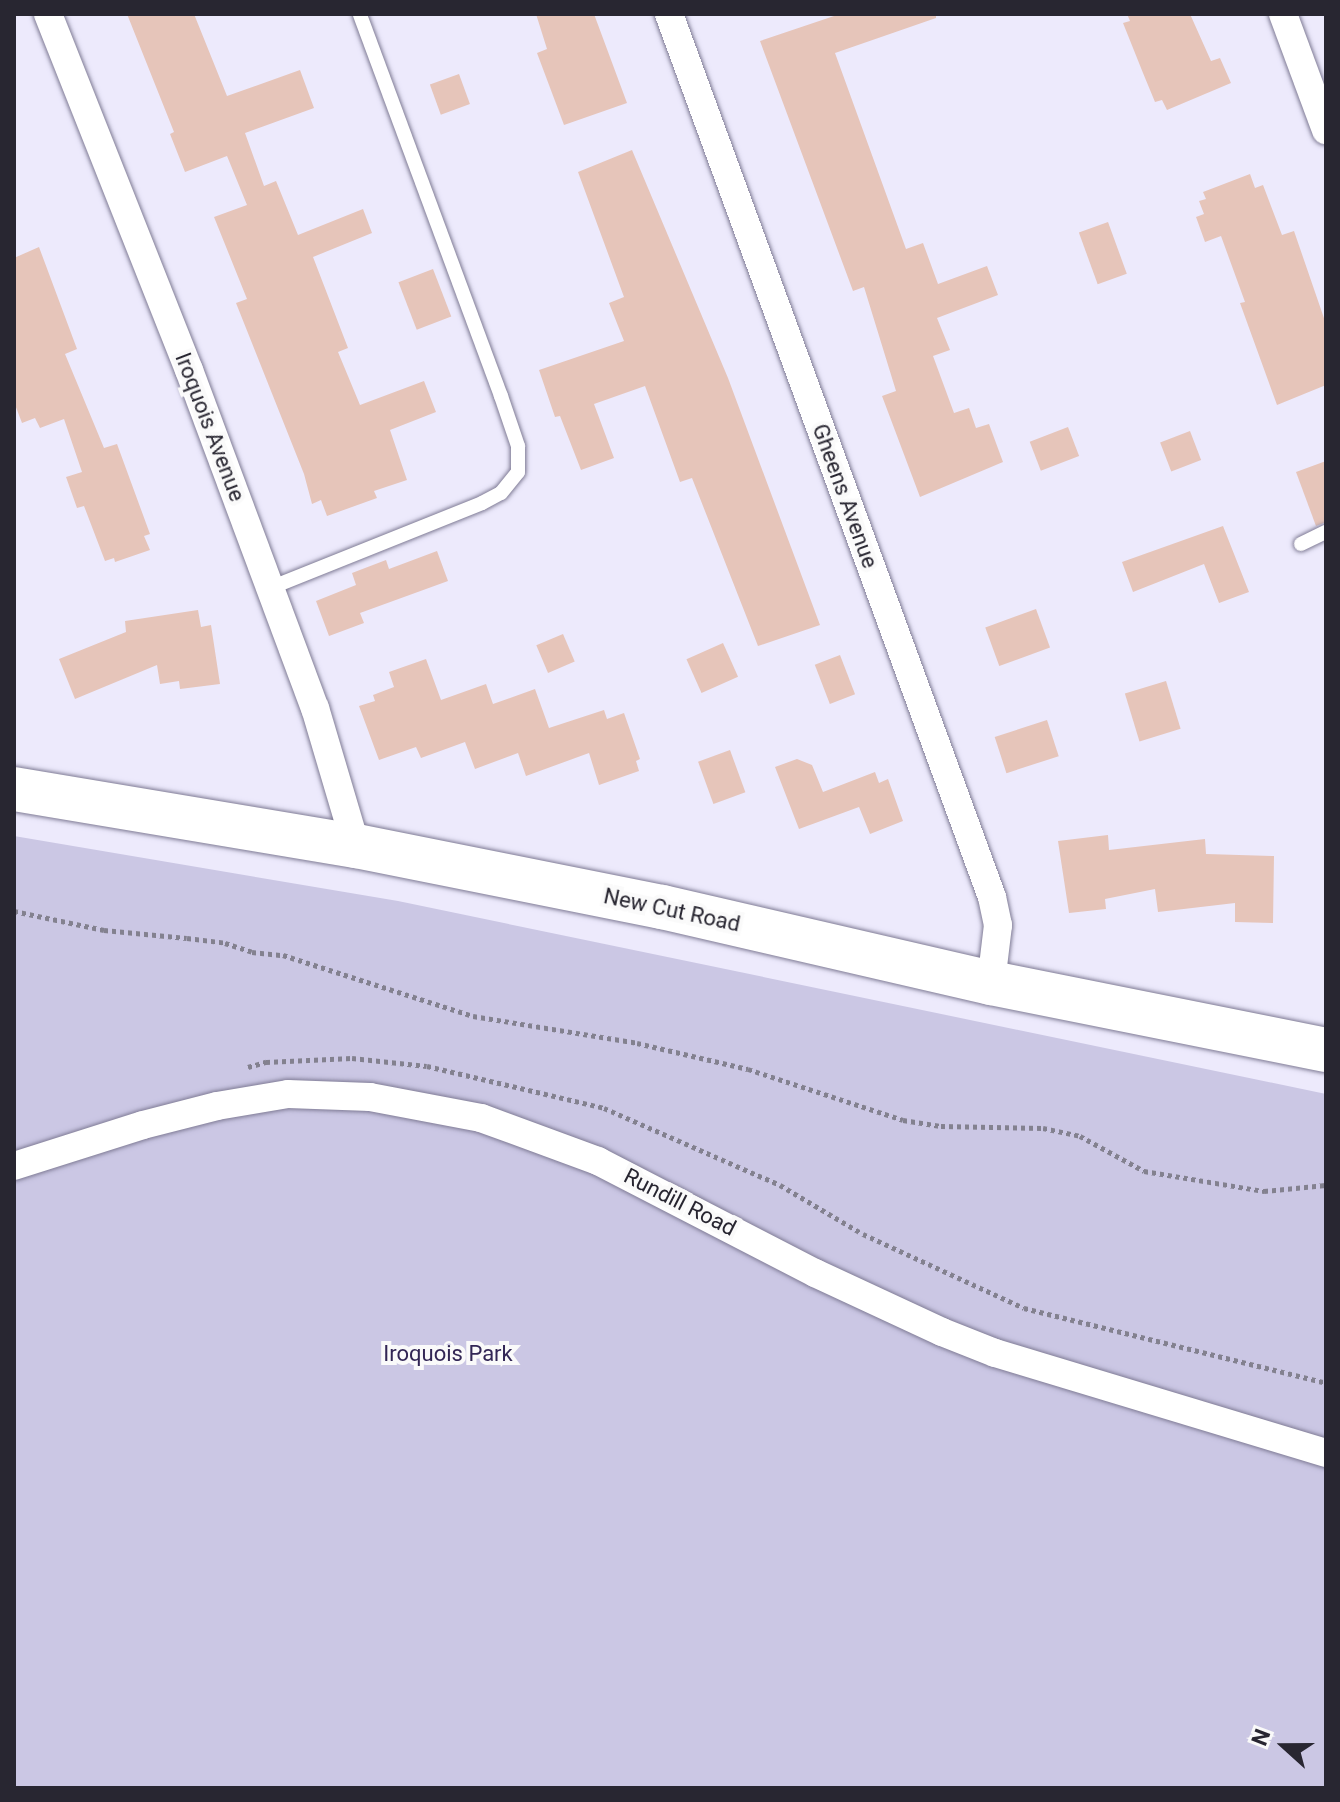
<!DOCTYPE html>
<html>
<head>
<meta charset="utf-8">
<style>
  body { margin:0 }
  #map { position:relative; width:1340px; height:1802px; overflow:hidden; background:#edeafc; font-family:Roboto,sans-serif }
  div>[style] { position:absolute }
  .green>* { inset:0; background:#cbc7e4 }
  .building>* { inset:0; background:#e6c5ba; transform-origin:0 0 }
  .path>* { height:5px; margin-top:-2.5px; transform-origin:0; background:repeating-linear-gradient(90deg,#83818f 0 4px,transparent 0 8px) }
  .roads { filter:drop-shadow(0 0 2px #7f7b95) drop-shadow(0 0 2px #7f7b95) }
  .lane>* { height:14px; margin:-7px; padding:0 7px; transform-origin:7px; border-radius:7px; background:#fff }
  .street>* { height:28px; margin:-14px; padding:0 14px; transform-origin:14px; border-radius:14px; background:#fff }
  .primary>* { height:44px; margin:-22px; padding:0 22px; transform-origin:22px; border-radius:22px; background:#fff }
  span { translate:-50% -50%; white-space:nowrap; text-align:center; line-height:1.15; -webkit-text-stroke:8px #fafafa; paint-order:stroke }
  .street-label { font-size:22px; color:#282631 }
  .park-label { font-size:22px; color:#322655 }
  .frame { position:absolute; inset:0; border:16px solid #282631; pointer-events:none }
  .north { position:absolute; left:1244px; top:1706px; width:80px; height:80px; -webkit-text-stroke:6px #fafafa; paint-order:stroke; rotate:291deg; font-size:22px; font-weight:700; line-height:32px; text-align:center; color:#282631 }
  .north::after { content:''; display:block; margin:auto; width:28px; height:36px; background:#282631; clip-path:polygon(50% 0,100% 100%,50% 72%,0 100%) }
</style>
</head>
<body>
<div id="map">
  <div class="green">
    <i style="clip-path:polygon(14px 836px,398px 901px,1326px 1094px,1326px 1788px,14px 1788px)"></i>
  </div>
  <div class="building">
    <i style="clip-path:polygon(127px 14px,194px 14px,227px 96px,300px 70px,314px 108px,245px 133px,264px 186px,276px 181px,298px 235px,363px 209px,372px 233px,313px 257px,348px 348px,338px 352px,360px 405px,424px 381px,436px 412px,390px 430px,407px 480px,374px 491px,377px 498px,327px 516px,321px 500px,312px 504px,304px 474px,236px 303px,247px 299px,214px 217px,247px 205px,227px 156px,185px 172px,170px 134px,174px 132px)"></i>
    <i style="clip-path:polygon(536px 14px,594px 14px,627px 103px,564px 125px,537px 53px,547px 49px)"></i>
    <i style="clip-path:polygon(840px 14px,936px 14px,936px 18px,835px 53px,906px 249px,923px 243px,938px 284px,987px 266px,998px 295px,937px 318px,950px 350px,933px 356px,954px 413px,969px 408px,976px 428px,989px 424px,1003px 462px,920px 497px,882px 396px,896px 391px,864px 287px,853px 291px,760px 41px)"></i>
    <i style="clip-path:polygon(1127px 14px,1190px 14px,1211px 61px,1220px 58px,1231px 83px,1167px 110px,1162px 100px,1155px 102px,1143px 73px,1123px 23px,1130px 21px)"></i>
    <i style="left:459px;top:74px;width:32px;height:31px;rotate:70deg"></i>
    <i style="clip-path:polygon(632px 150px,728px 378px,820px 625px,758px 646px,692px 478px,680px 482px,645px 386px,594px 404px,614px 458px,581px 470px,560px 416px,555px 417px,539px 370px,624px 341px,609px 303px,624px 297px,578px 172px)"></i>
    <i style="clip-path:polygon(1250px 174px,1255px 188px,1263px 185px,1282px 235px,1294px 231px,1326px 324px,1326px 385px,1277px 405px,1240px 303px,1245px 302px,1221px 236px,1205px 242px,1196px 217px,1204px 214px,1199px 201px,1206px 199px,1203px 192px)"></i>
    <i style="left:1108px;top:222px;width:55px;height:31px;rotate:70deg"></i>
    <i style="clip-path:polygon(39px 247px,77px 349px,65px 354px,104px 448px,117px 444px,150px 534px,144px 536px,150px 550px,115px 562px,114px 558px,105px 561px,84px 506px,77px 508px,66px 477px,82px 472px,64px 419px,40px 428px,35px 418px,22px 423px,14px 402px,14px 258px)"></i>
    <i style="left:433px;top:269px;width:51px;height:37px;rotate:69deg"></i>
    <i style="left:1068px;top:427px;width:31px;height:41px;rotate:69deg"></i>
    <i style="left:1190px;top:431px;width:31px;height:32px;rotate:69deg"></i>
    <i style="clip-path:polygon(1326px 461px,1326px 522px,1316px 526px,1296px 472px)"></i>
    <i style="clip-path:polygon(1223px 526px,1249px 592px,1219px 603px,1204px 564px,1133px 592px,1122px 562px)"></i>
    <i style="clip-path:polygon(437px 551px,448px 581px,360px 613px,364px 623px,329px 636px,316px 601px,356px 585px,352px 573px,386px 560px,389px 569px)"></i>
    <i style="left:1036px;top:609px;width:41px;height:54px;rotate:70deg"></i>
    <i style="clip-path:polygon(198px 610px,201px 627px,211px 625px,220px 684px,180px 689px,179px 681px,160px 684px,157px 665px,75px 699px,59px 659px,126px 632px,125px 621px)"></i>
    <i style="left:563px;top:634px;width:30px;height:29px;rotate:67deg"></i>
    <i style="left:723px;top:643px;width:37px;height:40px;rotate:66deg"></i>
    <i style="left:840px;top:655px;width:42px;height:27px;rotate:69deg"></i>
    <i style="clip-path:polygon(426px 659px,441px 700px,486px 684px,493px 704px,535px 689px,549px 728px,604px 710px,607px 719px,624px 713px,640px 759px,636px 761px,639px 771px,599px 785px,589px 753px,526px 776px,518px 753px,475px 769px,465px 742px,421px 758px,416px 747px,379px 760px,359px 706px,375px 701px,373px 695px,394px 687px,389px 672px)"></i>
    <i style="left:1166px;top:681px;width:50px;height:43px;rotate:73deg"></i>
    <i style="left:1047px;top:720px;width:38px;height:55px;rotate:72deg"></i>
    <i style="left:730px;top:750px;width:45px;height:34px;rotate:70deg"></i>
    <i style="clip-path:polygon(797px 759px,812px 765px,823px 792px,875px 772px,879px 783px,888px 779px,903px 821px,870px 834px,859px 807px,799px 829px,775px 767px)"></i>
    <i style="clip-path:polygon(1108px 835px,1109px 850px,1205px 839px,1206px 854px,1274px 856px,1273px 923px,1235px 922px,1235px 903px,1158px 912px,1155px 889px,1105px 899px,1106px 909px,1069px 913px,1058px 841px)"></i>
  </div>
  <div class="path">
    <i style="left:14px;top:911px;width:92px;rotate:11.9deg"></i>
    <i style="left:104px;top:930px;width:83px;rotate:5.5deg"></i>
    <i style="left:187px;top:938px;width:38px;rotate:7deg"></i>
    <i style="left:225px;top:943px;width:28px;rotate:18deg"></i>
    <i style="left:252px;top:952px;width:31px;rotate:6deg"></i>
    <i style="left:283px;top:955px;width:200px;rotate:17.8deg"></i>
    <i style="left:473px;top:1016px;width:166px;rotate:9.3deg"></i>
    <i style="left:637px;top:1043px;width:114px;rotate:13.2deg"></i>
    <i style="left:748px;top:1069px;width:163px;rotate:18.2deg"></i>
    <i style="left:903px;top:1120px;width:38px;rotate:9deg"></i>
    <i style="left:941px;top:1126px;width:102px;rotate:1.1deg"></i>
    <i style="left:1043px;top:1128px;width:38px;rotate:12deg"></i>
    <i style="left:1080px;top:1136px;width:73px;rotate:28.7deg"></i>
    <i style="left:1144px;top:1171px;width:122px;rotate:9.5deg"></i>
    <i style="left:1264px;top:1191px;width:62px;rotate:-5.5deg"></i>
    <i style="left:248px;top:1067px;width:19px;rotate:-16deg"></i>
    <i style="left:266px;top:1062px;width:86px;rotate:-2.7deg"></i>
    <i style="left:352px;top:1058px;width:75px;rotate:6.1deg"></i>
    <i style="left:427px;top:1066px;width:182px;rotate:13.3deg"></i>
    <i style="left:604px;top:1108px;width:192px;rotate:23.6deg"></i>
    <i style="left:780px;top:1185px;width:96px;rotate:30.6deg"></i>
    <i style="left:863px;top:1234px;width:177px;rotate:24.7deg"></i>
    <i style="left:1024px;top:1308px;width:311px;rotate:13.9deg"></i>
  </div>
  <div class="roads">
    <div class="lane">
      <i style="left:1301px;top:544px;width:28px;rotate:-26deg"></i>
      <i style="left:270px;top:588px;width:228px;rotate:-21.8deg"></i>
      <i style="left:482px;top:503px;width:21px;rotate:-28deg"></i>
      <i style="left:501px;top:493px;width:27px;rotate:-51deg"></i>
      <i style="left:518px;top:472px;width:26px;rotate:-90deg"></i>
      <i style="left:518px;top:446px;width:53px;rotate:-108.8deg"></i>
      <i style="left:501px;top:396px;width:407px;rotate:-110.3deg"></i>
    </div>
    <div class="street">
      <i style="left:48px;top:14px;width:383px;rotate:68.4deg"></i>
      <i style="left:189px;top:370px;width:361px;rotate:69.6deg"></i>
      <i style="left:315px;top:708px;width:144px;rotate:73.5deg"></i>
      <i style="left:669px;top:14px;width:940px;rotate:69.91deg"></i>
      <i style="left:992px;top:897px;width:29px;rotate:78deg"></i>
      <i style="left:998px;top:925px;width:58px;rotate:96.9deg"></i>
      <i style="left:1283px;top:14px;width:124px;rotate:69.7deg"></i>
      <i style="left:14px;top:1166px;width:135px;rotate:-17.6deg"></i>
      <i style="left:143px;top:1125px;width:76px;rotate:-14.4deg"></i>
      <i style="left:217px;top:1106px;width:72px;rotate:-9.6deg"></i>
      <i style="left:288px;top:1094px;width:82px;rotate:2.1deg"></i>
      <i style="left:370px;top:1097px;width:113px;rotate:10.7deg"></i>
      <i style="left:481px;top:1118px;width:125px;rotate:20.2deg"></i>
      <i style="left:598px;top:1161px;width:244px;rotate:27.3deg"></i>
      <i style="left:815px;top:1273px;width:140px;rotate:24.9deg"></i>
      <i style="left:942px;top:1332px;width:57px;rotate:21.6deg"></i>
      <i style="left:995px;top:1353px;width:346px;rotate:16.8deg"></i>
    </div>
    <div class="primary">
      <i style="left:14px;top:789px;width:347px;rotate:9.5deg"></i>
      <i style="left:356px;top:846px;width:312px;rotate:11.3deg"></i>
      <i style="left:662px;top:907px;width:338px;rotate:13deg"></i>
      <i style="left:991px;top:983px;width:342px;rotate:11.3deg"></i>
    </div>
  </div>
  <div class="street-label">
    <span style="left:210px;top:427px;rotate:69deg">Iroquois Avenue</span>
    <span style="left:845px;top:496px;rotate:70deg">Gheens Avenue</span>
    <span style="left:672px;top:910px;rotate:12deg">New Cut Road</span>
    <span style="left:680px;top:1202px;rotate:27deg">Rundill Road</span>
  </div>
  <div class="park-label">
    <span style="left:448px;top:1354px">Iroquois Park</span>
  </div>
  <div class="frame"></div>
  <div class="north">N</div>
</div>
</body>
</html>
